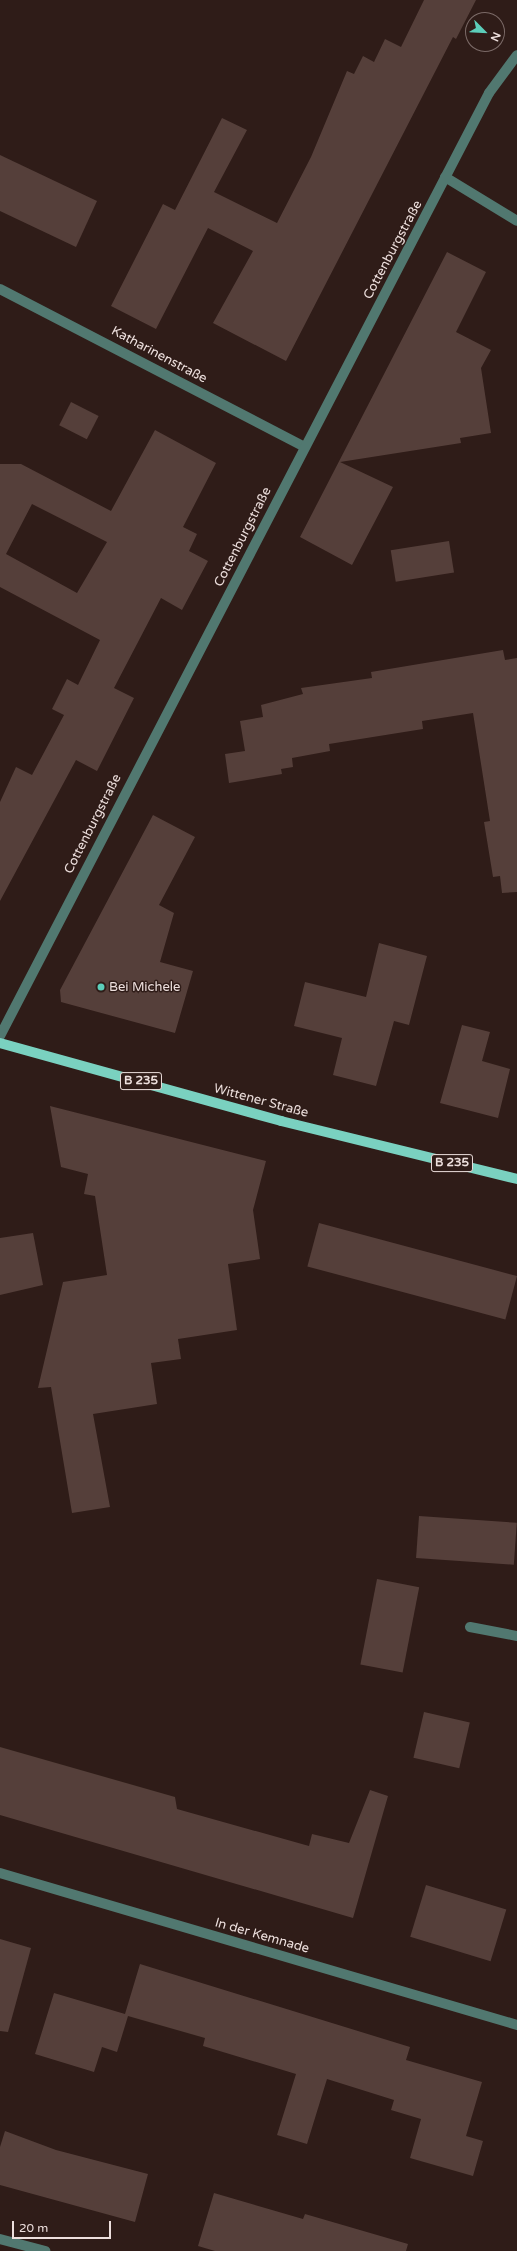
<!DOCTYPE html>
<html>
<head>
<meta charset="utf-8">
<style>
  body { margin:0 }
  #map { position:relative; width:517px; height:2251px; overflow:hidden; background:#2f1c18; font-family:"Varela Round",sans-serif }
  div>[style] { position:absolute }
  .building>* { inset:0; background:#553f3a; transform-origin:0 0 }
  .minor>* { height:10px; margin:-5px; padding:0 5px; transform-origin:5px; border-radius:5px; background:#517870 }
  .major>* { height:10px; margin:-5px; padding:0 5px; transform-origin:5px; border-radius:5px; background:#7ad1c0 }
  .dots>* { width:11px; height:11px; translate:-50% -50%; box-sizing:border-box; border:2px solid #2f1c18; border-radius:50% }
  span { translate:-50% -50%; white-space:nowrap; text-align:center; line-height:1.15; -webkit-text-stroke:3px #2f1c18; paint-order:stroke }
  .shield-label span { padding:1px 3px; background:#2f1c18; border:1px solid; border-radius:3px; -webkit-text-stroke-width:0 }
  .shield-label { font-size:12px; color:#eddfdd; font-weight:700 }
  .street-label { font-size:13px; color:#eddfdd }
  .poi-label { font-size:13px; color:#eddfdd }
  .left { translate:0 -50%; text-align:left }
  .north { position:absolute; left:465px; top:12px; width:40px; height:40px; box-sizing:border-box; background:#2f1c18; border:1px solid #7b6a67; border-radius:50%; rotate:114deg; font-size:11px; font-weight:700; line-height:16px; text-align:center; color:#eddfdd }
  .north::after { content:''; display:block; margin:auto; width:14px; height:18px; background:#5cceba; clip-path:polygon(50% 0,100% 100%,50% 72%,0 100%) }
  .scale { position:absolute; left:12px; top:2221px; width:99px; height:18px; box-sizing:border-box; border:2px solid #eddfdd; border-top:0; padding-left:5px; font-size:12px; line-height:14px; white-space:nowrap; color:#eddfdd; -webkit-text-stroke:3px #2f1c18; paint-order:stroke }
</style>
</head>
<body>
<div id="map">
  <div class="building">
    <i style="clip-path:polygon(424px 0,476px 0,456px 39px,453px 37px,286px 361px,213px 323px,253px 251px,208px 228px,156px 329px,111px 306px,163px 204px,175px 210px,222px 118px,247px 130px,214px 192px,277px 223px,311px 157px,347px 71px,354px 74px,363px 56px,374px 62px,385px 39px,401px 47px)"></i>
    <i style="clip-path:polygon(0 155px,97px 201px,76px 247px,0 211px)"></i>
    <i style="clip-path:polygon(447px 252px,486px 272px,456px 332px,491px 350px,481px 368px,491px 433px,460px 438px,461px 443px,340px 462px,393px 487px,352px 565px,300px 537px)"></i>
    <i style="left:71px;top:402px;width:31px;height:26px;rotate:27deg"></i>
    <i style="clip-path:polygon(evenodd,155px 430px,216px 463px,183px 527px,197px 534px,189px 551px,208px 561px,182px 610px,161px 598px,114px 688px,134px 698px,97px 771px,76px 760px,0 901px,0 802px,16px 767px,32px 775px,64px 715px,52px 709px,67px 679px,78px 685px,100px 640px,0 587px,0 464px,21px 464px,111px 511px,155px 430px,32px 504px,107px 542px,77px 593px,6px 554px,32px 504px)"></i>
    <i style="left:449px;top:541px;width:32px;height:59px;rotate:81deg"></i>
    <i style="clip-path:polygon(503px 650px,505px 660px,517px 658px,517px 892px,502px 893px,500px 876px,493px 877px,484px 822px,490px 821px,473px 713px,422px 721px,423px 729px,329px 744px,330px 751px,292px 758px,293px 767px,281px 769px,282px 774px,229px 783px,225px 754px,245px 751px,240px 721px,263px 717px,261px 705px,303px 694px,301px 688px,372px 678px,371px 672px)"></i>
    <i style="clip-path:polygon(153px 815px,195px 837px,159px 905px,174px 913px,160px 962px,193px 971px,175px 1033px,61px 1002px,60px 990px)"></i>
    <i style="clip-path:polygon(379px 943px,427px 956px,409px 1025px,394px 1021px,376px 1086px,333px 1075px,342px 1038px,294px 1026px,305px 982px,366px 997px)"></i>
    <i style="clip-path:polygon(462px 1025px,490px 1032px,482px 1061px,510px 1069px,498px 1118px,440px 1103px)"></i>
    <i style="clip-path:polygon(50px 1106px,266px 1161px,253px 1210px,260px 1259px,228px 1264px,237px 1330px,178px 1339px,181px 1359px,151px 1363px,157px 1404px,93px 1414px,110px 1507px,72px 1513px,51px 1387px,38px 1388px,63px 1282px,107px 1275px,95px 1196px,84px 1194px,88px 1174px,61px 1167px)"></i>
    <i style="left:319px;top:1223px;width:205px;height:45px;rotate:15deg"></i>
    <i style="clip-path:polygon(33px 1233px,43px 1285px,0 1295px,0 1238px)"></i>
    <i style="left:419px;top:1516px;width:98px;height:42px;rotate:4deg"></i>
    <i style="left:377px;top:1579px;width:43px;height:87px;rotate:11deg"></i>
    <i style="left:424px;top:1712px;width:47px;height:47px;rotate:13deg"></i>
    <i style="clip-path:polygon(0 1747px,175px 1797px,177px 1809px,309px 1846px,312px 1834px,349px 1843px,370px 1790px,388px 1796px,353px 1918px,0 1815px)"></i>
    <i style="left:426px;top:1885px;width:84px;height:54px;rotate:17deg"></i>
    <i style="clip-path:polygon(0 1939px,31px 1948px,8px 2032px,0 2031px)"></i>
    <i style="clip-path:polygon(140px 1964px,410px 2047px,406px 2060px,482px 2082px,466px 2136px,483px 2141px,473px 2176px,410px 2158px,421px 2119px,391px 2110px,394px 2100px,327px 2079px,307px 2144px,277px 2135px,296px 2074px,203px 2046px,205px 2038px,128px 2016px,117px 2052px,102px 2047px,94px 2072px,35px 2054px,54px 1993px,125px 2014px)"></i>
    <i style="clip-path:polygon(5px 2131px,56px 2150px,148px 2174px,135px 2222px,0 2185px,0 2147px)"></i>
    <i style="clip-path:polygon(214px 2193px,303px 2219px,305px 2214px,408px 2244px,406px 2251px,215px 2251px,198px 2246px)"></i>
  </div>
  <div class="minor">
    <i style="left:445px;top:177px;width:84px;rotate:31.4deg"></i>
    <i style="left:0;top:289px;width:343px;rotate:27.4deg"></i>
    <i style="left:0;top:1036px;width:1062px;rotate:-62.59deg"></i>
    <i style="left:489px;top:93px;width:47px;rotate:-53.6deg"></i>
    <i style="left:470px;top:1627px;width:48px;rotate:10.8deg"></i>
    <i style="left:0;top:1873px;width:539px;rotate:16.38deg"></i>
    <i style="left:0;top:2239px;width:47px;rotate:14.9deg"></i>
  </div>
  <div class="major">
    <i style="left:0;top:1043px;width:292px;rotate:15.5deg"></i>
    <i style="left:281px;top:1121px;width:243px;rotate:13.8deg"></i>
  </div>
  <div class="dots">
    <i style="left:101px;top:987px;background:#5cceba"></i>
  </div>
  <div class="shield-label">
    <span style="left:141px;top:1081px">B 235</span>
    <span style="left:452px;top:1163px">B 235</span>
  </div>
  <div class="street-label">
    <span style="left:393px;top:250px;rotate:-62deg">Cottenburgstraße</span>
    <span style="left:159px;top:355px;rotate:28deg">Katharinenstraße</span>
    <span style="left:243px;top:537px;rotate:-63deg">Cottenburgstraße</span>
    <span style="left:93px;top:824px;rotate:-63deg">Cottenburgstraße</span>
    <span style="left:261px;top:1101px;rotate:15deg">Wittener Straße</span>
    <span style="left:262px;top:1936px;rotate:16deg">In der Kemnade</span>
  </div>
  <div class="poi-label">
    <span class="left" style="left:109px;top:987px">Bei Michele</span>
  </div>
  <div class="north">N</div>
  <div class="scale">20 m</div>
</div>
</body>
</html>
